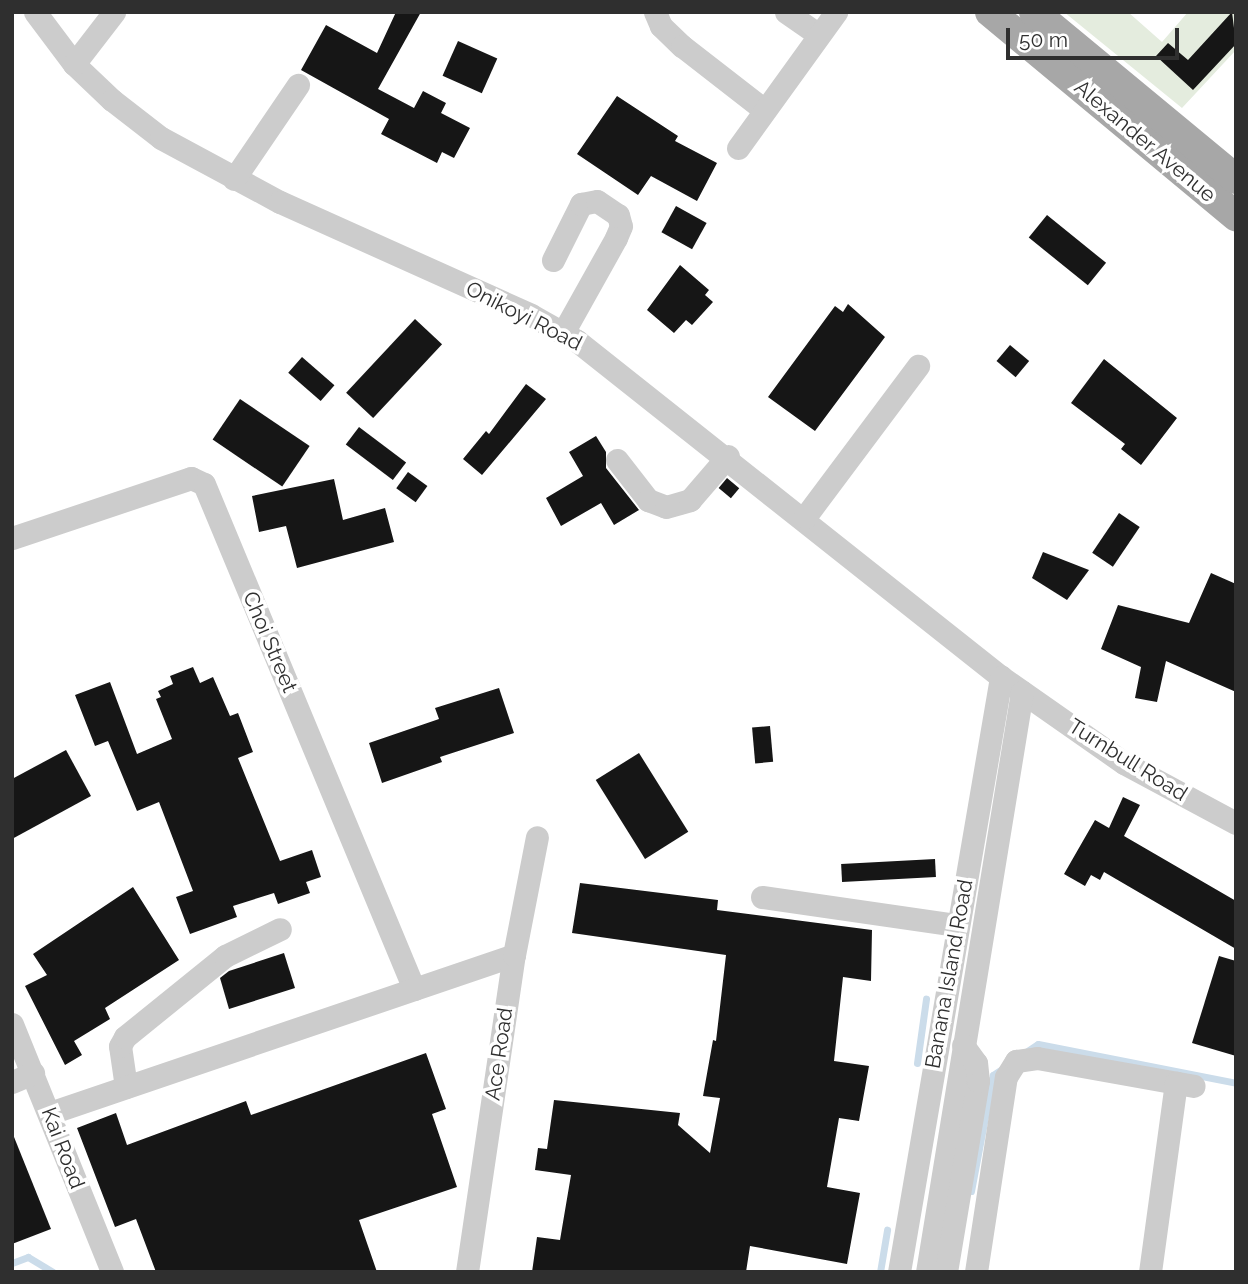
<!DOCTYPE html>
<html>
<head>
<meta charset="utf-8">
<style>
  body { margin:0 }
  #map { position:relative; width:1248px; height:1284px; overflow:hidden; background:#fff; font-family:Raleway,sans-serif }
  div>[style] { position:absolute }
  .green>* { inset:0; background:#e4ecde }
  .stream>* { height:7px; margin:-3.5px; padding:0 3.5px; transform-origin:3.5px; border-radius:3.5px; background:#cbdcea }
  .building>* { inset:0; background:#161616; transform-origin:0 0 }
  .minor>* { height:23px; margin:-11.5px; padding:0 11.5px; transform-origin:11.5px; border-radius:11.5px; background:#ccc }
  .major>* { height:30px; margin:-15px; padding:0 15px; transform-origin:15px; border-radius:15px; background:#a7a7a7 }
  span { translate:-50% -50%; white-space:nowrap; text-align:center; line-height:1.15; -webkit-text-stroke:7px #fff; paint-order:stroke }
  .street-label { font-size:21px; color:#2f2f2f }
  .frame { position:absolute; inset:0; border:14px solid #2f2f2f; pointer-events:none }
  .scale { position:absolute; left:1006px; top:28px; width:173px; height:32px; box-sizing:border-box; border:4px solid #2f2f2f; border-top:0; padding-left:9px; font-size:21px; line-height:24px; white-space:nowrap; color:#2f2f2f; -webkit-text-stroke:5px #fff; paint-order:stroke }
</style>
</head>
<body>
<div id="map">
  <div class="green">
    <i style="clip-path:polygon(1064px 12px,1128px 12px,1162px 42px,1188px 12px,1236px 12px,1236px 50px,1182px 108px)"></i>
  </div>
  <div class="stream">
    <i style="left:1026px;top:1052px;width:14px;rotate:-34deg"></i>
    <i style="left:1038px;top:1044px;width:202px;rotate:11.1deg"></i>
    <i style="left:917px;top:1063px;width:65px;rotate:-82deg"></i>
    <i style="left:971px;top:1191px;width:118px;rotate:-79.3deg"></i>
    <i style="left:993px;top:1075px;width:11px;rotate:-34deg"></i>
    <i style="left:12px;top:1263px;width:17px;rotate:-21deg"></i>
    <i style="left:28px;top:1257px;width:29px;rotate:31deg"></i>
    <i style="left:880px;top:1272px;width:43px;rotate:-80.5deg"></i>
  </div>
  <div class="building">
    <i style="clip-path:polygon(396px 12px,421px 12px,378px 89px,414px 108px,423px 91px,446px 103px,441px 113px,470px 128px,454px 158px,442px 152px,437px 163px,381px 134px,389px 119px,301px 70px,326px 25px,377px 53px)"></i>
    <i style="clip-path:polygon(1232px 12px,1236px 44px,1193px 90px,1156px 56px,1168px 43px,1188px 60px)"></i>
    <i style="left:458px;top:41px;width:43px;height:38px;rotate:24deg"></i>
    <i style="clip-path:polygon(617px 96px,678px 136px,675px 141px,717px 163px,697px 201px,651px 176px,638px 195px,577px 154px)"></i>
    <i style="left:676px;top:206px;width:35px;height:30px;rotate:29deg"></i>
    <i style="left:1047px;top:215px;width:76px;height:29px;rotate:39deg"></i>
    <i style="clip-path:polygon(680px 265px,709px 290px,705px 295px,713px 302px,692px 325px,686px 320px,674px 333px,647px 310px)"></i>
    <i style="clip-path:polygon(848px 304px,885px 337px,815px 431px,768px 397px,835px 306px,843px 312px)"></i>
    <i style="left:415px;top:319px;width:37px;height:101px;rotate:43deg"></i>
    <i style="left:1010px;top:345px;width:25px;height:21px;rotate:40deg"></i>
    <i style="left:302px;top:357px;width:43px;height:21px;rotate:41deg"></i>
    <i style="clip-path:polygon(1104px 359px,1177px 418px,1141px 465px,1121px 449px,1125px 444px,1071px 403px)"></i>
    <i style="clip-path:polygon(526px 384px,546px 399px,482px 475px,463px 459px,486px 431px,489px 434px)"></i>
    <i style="left:240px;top:399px;width:84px;height:49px;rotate:34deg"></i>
    <i style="left:359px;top:427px;width:59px;height:22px;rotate:37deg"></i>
    <i style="clip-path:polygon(596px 436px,606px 452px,606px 468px,639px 510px,614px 525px,601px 503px,561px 526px,546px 498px,583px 476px,569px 452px)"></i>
    <i style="left:408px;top:472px;width:24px;height:20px;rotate:36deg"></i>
    <i style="left:727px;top:478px;width:16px;height:13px;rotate:40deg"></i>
    <i style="clip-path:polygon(334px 479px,343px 520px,385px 508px,394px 542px,297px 568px,286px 526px,259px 532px,252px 496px)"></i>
    <i style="left:1119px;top:513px;width:25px;height:48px;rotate:34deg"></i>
    <i style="clip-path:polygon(1043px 552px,1089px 570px,1067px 600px,1032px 578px)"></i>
    <i style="clip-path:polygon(1211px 573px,1236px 584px,1236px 692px,1166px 661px,1157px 702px,1135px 698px,1141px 667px,1101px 649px,1118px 605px,1189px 623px)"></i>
    <i style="clip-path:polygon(193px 667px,200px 683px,213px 677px,230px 716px,238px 713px,253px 752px,238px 758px,280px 861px,312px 850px,321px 877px,306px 882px,310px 893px,278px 904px,274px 893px,233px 906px,237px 917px,190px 934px,176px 897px,193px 891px,159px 802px,137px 811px,108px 741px,95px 746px,75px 695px,110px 682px,137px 754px,172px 739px,156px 699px,161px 697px,158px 691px,173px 684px,170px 676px)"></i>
    <i style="clip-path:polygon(499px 688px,514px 733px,440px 757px,442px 762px,382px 783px,369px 743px,439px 719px,435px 708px)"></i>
    <i style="left:770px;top:726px;width:36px;height:18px;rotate:85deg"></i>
    <i style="clip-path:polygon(66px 750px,91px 796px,12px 839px,12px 779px)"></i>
    <i style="left:639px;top:753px;width:93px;height:51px;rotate:58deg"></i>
    <i style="clip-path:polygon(1123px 797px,1140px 805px,1124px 836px,1236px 901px,1236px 949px,1104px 872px,1100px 880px,1091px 875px,1085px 886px,1064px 874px,1095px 820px,1109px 828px)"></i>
    <i style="left:935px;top:859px;width:18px;height:94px;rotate:87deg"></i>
    <i style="clip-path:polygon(580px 883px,718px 900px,717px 910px,872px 930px,871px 981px,843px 977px,834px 1061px,869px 1066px,859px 1121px,839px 1118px,827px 1187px,860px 1193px,847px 1264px,750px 1246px,746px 1272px,532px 1272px,537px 1237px,560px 1240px,571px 1175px,535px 1170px,538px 1148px,547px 1149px,554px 1100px,680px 1113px,678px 1125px,710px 1153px,720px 1098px,703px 1096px,713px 1040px,716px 1041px,726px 955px,572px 933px)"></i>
    <i style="clip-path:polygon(133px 887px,179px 960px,105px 1008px,110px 1019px,74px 1041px,82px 1055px,65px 1065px,25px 986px,47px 975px,33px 954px)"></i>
    <i style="clip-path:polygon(284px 953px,295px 988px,229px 1009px,220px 978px,229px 971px)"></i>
    <i style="clip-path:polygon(1219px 956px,1236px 961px,1236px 1056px,1192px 1043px)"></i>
    <i style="clip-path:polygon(426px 1053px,446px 1109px,432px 1114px,457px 1187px,359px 1220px,377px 1272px,156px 1272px,136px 1219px,115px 1227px,77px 1128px,116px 1113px,127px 1145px,246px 1101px,251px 1115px)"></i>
    <i style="clip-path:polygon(12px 1132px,51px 1229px,12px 1244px)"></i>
  </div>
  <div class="minor">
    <i style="left:35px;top:12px;width:65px;rotate:53.1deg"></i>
    <i style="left:74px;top:64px;width:52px;rotate:43.5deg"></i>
    <i style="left:112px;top:100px;width:62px;rotate:37.8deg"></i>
    <i style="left:161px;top:138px;width:135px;rotate:28.3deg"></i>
    <i style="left:280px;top:202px;width:275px;rotate:24.2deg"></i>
    <i style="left:531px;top:315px;width:53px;rotate:29.5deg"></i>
    <i style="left:577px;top:341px;width:541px;rotate:38.4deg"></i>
    <i style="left:1001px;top:677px;width:150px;rotate:35deg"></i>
    <i style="left:1124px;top:763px;width:127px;rotate:28.2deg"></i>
    <i style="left:655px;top:12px;width:15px;rotate:67deg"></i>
    <i style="left:661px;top:26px;width:29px;rotate:44deg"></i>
    <i style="left:682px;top:46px;width:103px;rotate:37.9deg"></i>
    <i style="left:786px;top:12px;width:40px;rotate:34.9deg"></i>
    <i style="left:74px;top:64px;width:66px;rotate:-52.4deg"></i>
    <i style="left:738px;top:148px;width:168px;rotate:-54.2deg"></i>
    <i style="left:234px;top:179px;width:114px;rotate:-55.8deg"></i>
    <i style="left:553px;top:260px;width:63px;rotate:-63.4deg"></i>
    <i style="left:581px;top:204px;width:16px;rotate:-11deg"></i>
    <i style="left:597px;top:201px;width:25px;rotate:34deg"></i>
    <i style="left:618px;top:215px;width:11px;rotate:75deg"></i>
    <i style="left:621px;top:226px;width:13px;rotate:113deg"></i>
    <i style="left:616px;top:238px;width:109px;rotate:119.2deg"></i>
    <i style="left:617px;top:460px;width:51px;rotate:52.2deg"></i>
    <i style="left:648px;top:500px;width:19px;rotate:21deg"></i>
    <i style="left:666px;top:507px;width:25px;rotate:-16deg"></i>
    <i style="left:690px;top:500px;width:58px;rotate:-49.2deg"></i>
    <i style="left:805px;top:517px;width:189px;rotate:-53.2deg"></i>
    <i style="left:12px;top:538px;width:189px;rotate:-18.5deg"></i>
    <i style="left:191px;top:478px;width:14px;rotate:25deg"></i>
    <i style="left:204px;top:484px;width:547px;rotate:67.42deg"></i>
    <i style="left:762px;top:897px;width:197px;rotate:8.2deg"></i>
    <i style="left:12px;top:1024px;width:267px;rotate:68deg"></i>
    <i style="left:12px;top:1082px;width:23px;rotate:-23deg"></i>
    <i style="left:126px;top:1087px;width:41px;rotate:-98.3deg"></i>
    <i style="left:120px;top:1046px;width:10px;rotate:-61deg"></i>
    <i style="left:125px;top:1037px;width:129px;rotate:-39deg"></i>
    <i style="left:225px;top:956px;width:61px;rotate:-26.1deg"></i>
    <i style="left:50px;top:1113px;width:490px;rotate:-18.8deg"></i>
    <i style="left:467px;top:1272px;width:320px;rotate:-81.6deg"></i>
    <i style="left:514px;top:955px;width:120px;rotate:-79deg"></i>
    <i style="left:899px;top:1272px;width:604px;rotate:-80.27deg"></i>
    <i style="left:927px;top:1272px;width:588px;rotate:-80.7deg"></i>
    <i style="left:946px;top:1272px;width:194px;rotate:-80.5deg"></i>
    <i style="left:978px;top:1081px;width:18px;rotate:-96deg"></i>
    <i style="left:976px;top:1063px;width:22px;rotate:-126deg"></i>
    <i style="left:976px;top:1272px;width:197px;rotate:-81.3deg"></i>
    <i style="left:1006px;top:1077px;width:19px;rotate:-58deg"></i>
    <i style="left:1016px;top:1061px;width:21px;rotate:-8deg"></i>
    <i style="left:1037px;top:1058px;width:159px;rotate:10.1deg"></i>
    <i style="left:1150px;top:1272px;width:191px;rotate:-82.2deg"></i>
  </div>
  <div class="major">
    <i style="left:990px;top:12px;width:320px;rotate:39.7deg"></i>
    <i style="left:1034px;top:12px;width:262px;rotate:39.6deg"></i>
  </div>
  <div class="street-label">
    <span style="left:1145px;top:141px;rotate:40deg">Alexander Avenue</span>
    <span style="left:524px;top:316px;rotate:27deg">Onikoyi Road</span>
    <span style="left:270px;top:642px;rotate:67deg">Choi Street</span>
    <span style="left:1128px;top:760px;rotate:32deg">Turnbull Road</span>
    <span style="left:949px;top:974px;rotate:-80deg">Banana Island Road</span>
    <span style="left:499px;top:1054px;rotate:-82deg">Ace Road</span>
    <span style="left:63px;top:1148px;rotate:69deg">Kai Road</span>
  </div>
  <div class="frame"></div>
  <div class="scale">50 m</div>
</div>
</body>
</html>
